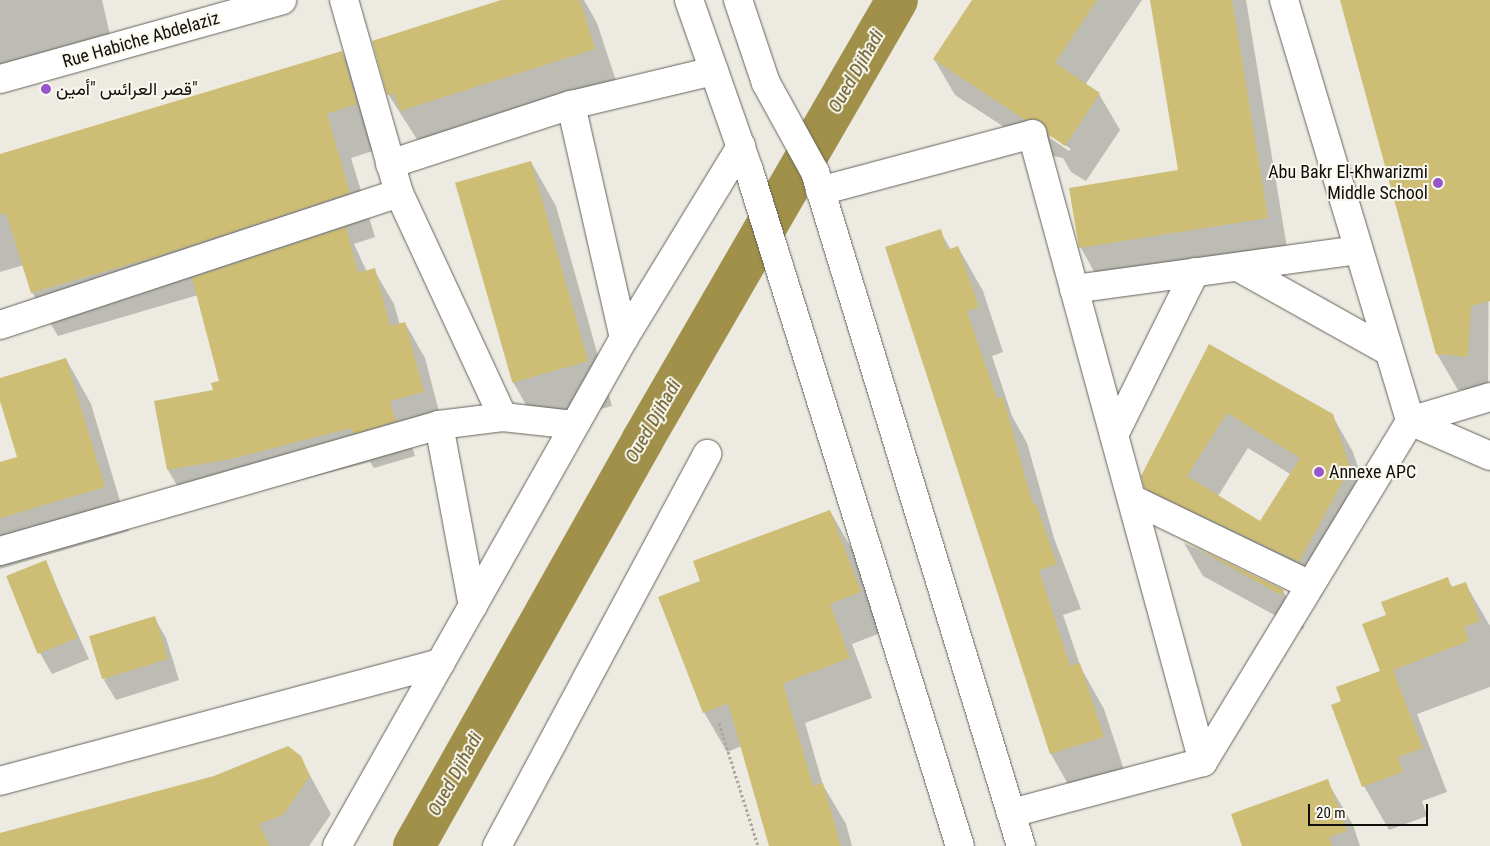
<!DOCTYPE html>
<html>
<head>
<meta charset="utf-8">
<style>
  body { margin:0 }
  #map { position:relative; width:1490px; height:846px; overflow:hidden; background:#eceae1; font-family:"Roboto Condensed",Vazirmatn,sans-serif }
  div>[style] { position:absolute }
  .shadow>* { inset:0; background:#0003 }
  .canal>* { height:42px; margin:-21px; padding:0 21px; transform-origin:21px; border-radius:21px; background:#a09049 }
  .building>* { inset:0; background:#cdbd75; transform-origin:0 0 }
  .path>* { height:3px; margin-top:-1.5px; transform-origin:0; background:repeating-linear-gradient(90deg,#a9a8a0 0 2.5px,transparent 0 5px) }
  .roads { filter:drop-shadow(0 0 1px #64635b) drop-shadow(0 0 1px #64635b) }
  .minor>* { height:28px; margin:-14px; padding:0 14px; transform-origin:14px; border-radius:14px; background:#fff }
  .major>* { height:28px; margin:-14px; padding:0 14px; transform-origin:14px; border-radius:14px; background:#fff }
  .dots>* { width:14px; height:14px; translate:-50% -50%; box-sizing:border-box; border:2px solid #faf8ee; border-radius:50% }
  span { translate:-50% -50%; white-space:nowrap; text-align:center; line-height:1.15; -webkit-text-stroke:4px #faf8ee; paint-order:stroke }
  .street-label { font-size:18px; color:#0e0e0b }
  .poi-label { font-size:18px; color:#0e0e0b }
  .left { translate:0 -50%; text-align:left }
  .right { translate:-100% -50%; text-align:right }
  .water-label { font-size:19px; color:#5d511b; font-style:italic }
  .scale { position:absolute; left:1308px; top:804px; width:120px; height:22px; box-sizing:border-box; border:2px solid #0e0e0b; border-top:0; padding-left:6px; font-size:15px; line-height:18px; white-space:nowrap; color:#0e0e0b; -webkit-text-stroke:4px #faf8ee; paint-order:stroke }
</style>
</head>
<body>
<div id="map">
  <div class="shadow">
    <i style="clip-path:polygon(0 0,102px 0,112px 44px,0 71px)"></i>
    <i style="clip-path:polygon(505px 0,584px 0,597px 23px,620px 93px,427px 155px,388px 94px)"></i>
    <i style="clip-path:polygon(evenodd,973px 0,1142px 0,1085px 85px,1099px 94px,1120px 130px,1086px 181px,1071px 172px,1063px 158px,1047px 155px,955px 95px,934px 59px,973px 0,1050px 135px,1071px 149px,1069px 151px,1050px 138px,1050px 135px)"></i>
    <i style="clip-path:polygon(1151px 0,1246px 0,1288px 254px,1101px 284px,1081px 248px,1070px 189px,1180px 171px)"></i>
    <i style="clip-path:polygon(1342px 0,1490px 0,1488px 392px,1458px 390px,1437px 354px)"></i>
    <i style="clip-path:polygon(342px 52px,367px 97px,382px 148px,351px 158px,375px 237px,354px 244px,367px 272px,374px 270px,394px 304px,400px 325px,405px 323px,425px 358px,443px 427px,409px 436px,415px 456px,374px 468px,370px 462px,251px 493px,188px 504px,168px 470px,155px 402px,215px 391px,221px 382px,198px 295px,58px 336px,32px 292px,24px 265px,0 272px,0 155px)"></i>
    <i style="clip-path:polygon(531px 162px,556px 206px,612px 406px,538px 426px,513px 382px)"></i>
    <i style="clip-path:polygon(940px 231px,951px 250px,958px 247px,983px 291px,1003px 352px,992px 356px,1012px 416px,1027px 443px,1054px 538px,1081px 609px,1063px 615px,1081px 668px,1104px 709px,1128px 782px,1076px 798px,1051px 754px)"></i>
    <i style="clip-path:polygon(evenodd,1210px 346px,1332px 415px,1353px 452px,1370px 504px,1320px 598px,1167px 524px,1146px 487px,1210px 346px,1248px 448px,1290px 474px,1260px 523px,1218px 496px,1248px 448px)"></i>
    <i style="clip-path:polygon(66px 359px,91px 404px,129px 531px,0 569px,0 463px,18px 458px,0 397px,0 379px)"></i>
    <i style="clip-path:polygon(830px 511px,853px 551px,883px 632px,852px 644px,872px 698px,805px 723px,823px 785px,846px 824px,852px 846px,771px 846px,742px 746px,727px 752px,704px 712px,702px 581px)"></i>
    <i style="clip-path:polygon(1184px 543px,1283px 591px,1304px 627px,1302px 630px,1203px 576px)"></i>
    <i style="clip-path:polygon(45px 561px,89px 659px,52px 674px,40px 653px)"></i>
    <i style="clip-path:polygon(1447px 579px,1453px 588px,1465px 583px,1490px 626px,1490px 687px,1417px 714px,1447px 792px,1422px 801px,1427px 816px,1389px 830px,1364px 786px,1333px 706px,1343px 702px,1381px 672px,1388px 615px)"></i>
    <i style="clip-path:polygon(154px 617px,166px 638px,179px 680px,116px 700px,104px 680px)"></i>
    <i style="clip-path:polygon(300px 757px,331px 814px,309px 846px,0 846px,0 834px)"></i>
    <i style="clip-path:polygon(1327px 781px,1353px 825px,1360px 846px,1244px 846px)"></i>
  </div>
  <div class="canal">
    <i style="left:414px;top:846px;width:465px;rotate:-60.6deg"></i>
    <i style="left:642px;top:441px;width:509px;rotate:-59.96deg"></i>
  </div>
  <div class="building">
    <i style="clip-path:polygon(501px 0,580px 0,595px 49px,400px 111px,394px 93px,387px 95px,372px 41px)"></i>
    <i style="clip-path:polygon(972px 0,1097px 0,1055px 63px,1100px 93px,1065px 146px,1049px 135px,1043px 123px,1036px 119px,1025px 120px,933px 59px)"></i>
    <i style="clip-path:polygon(1150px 0,1232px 0,1268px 218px,1079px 248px,1069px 188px,1178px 170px)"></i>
    <i style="clip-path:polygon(1340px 0,1490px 0,1490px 301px,1471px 306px,1468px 357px,1436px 354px)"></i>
    <i style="clip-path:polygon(342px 51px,357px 104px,327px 114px,350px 193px,161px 255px,31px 293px,6px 213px,0 215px,0 154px)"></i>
    <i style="left:531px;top:161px;width:208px;height:79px;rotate:74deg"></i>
    <i style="clip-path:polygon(346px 227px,358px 273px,375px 268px,390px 326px,405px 322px,424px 392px,390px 401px,396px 421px,353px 434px,351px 428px,231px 459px,167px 470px,154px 401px,213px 390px,211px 383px,219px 381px,192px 278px)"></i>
    <i style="clip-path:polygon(941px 229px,947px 250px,958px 246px,979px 307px,967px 311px,997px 399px,1003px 397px,1033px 505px,1036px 504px,1057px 564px,1039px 570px,1070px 666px,1080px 663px,1104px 737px,1050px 754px,885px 247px)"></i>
    <i style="clip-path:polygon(evenodd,1209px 344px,1333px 414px,1350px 468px,1299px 562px,1144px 488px,1141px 476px,1209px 344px,1227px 413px,1300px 458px,1260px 521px,1187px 476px,1227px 413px)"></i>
    <i style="clip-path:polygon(66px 358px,105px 487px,0 518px,0 462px,17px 457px,0 401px,0 378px)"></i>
    <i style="clip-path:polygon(830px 510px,861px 592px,830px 604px,850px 658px,783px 683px,813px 786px,823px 783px,841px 846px,769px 846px,728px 703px,703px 713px,658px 597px,700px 581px,693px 561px)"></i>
    <i style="clip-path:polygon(1181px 540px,1284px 590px,1281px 595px)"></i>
    <i style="left:46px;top:560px;width:84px;height:43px;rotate:68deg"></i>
    <i style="clip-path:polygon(1448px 577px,1451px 587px,1466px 582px,1480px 621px,1464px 627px,1469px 641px,1393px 670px,1423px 748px,1398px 757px,1403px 772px,1362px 787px,1331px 705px,1341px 701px,1336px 687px,1380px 671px,1362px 624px,1386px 615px,1381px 602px)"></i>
    <i style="left:155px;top:616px;width:45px;height:69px;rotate:73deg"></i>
    <i style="clip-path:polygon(288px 746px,301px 756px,310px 776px,284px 814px,259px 824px,270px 846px,0 846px,0 833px,214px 776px)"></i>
    <i style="clip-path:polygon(1328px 779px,1347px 831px,1329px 837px,1332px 846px,1242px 846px,1231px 814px)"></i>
  </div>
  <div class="path">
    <i style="left:719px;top:723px;width:129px;rotate:72.4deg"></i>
  </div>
  <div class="roads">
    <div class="minor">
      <i style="left:344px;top:0;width:201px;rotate:74.1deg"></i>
      <i style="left:399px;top:193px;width:247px;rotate:65.1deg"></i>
      <i style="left:1284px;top:0;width:439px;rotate:73.3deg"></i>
      <i style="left:0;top:79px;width:293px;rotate:-15.6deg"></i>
      <i style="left:571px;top:105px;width:239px;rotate:77.2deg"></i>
      <i style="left:390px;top:164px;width:190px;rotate:-18.1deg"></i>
      <i style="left:571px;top:105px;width:147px;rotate:-13.4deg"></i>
      <i style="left:820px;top:191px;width:220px;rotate:-15deg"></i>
      <i style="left:1032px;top:134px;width:651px;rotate:74.77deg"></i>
      <i style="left:1203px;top:762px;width:199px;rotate:165.1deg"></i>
      <i style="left:1238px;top:267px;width:172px;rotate:29.2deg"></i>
      <i style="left:1074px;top:289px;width:286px;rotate:-7.8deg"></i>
      <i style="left:0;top:325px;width:420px;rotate:-18.3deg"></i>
      <i style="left:1410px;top:421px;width:87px;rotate:23.6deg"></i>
      <i style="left:439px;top:425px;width:184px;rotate:79.4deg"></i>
      <i style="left:1114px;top:435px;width:182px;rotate:-63.6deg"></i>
      <i style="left:1132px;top:499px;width:198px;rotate:25.8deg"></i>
      <i style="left:0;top:551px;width:457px;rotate:-16deg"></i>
      <i style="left:439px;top:425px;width:64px;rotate:-7.1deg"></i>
      <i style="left:503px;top:417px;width:71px;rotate:6.4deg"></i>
      <i style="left:1203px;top:762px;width:399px;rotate:-58.7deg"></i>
      <i style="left:1410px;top:421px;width:84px;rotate:-16.7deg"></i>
      <i style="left:0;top:781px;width:456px;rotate:-15deg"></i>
      <i style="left:337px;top:846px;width:583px;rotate:-60.54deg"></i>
      <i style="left:624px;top:338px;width:225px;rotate:-58.6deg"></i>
      <i style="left:497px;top:846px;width:445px;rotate:-61.8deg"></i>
    </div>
    <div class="major">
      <i style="left:689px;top:0;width:180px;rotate:70.6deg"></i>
      <i style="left:749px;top:170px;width:708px;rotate:72.67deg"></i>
      <i style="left:738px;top:0;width:88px;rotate:71.4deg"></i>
      <i style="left:766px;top:83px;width:102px;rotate:61.2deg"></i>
      <i style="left:815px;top:172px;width:705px;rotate:73deg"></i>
    </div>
  </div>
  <div class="dots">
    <i style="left:46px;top:89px;background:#9756cb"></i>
    <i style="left:1438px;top:183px;background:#9756cb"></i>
    <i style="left:1319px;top:472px;background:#9756cb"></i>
  </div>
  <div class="street-label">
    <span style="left:141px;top:40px;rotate:-16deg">Rue Habiche Abdelaziz</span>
  </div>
  <div class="poi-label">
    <span class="left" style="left:56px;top:89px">قصر العرائس "أمين"</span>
    <span class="right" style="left:1428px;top:183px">Abu Bakr El-Khwarizmi<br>Middle School</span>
    <span class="left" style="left:1329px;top:472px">Annexe APC</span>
  </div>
  <div class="water-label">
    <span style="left:856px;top:71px;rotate:-60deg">Oued Djihadi</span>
    <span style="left:653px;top:421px;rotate:-60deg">Oued Djihadi</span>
    <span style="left:455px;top:774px;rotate:-61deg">Oued Djihadi</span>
  </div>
  <div class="scale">20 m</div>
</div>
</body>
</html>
